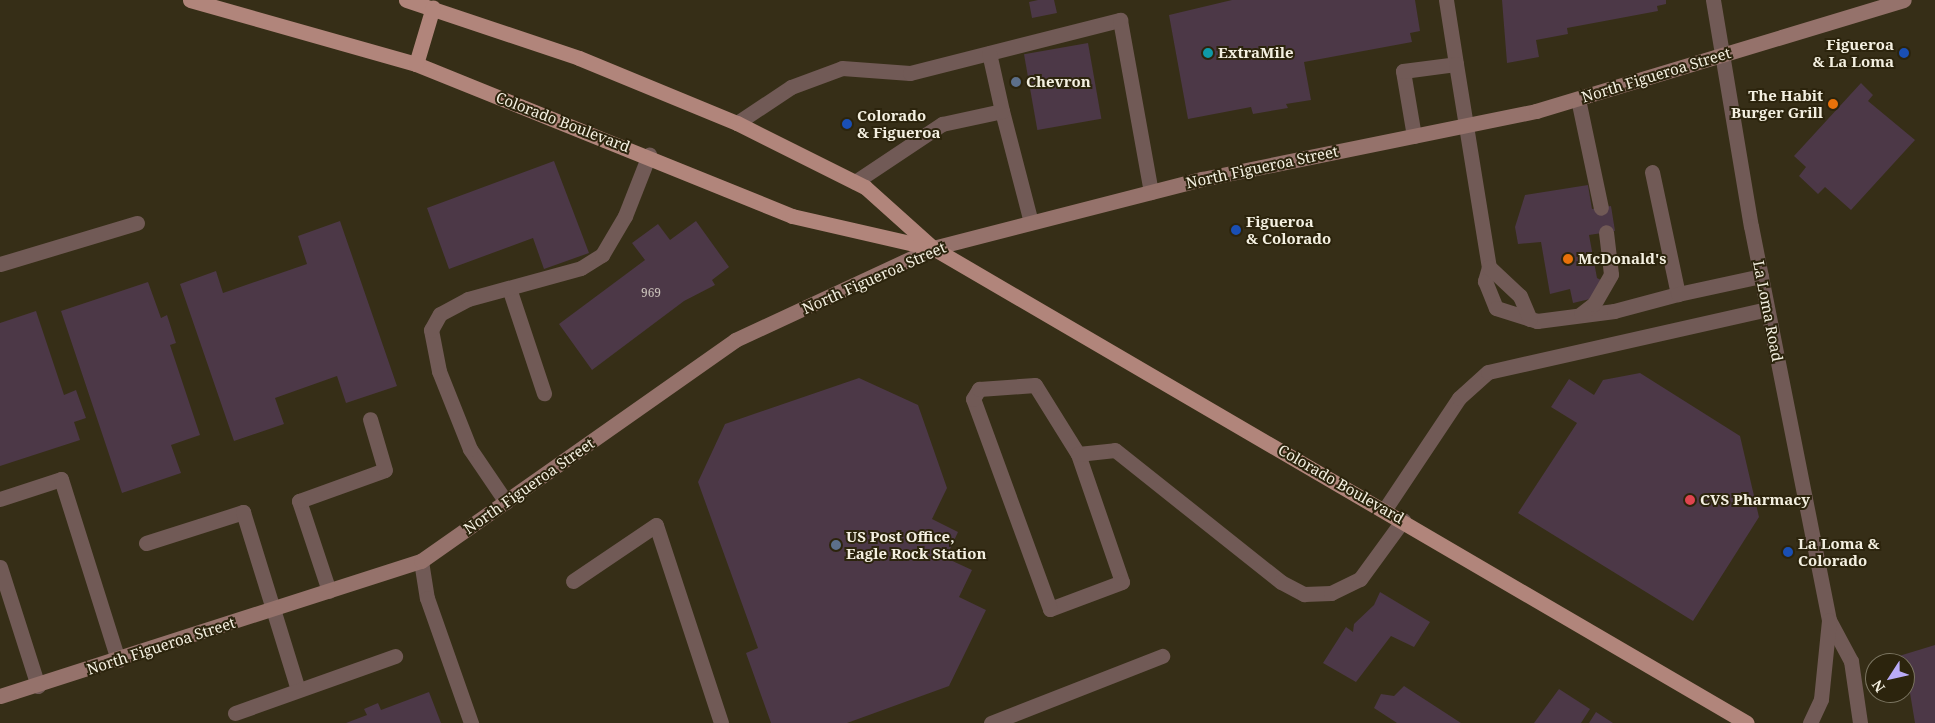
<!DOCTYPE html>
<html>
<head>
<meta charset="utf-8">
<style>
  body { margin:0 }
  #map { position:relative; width:1935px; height:723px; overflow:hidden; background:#362e17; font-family:"Noto Serif",serif }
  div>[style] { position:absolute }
  .building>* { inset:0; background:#4c3847; transform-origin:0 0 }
  .service>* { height:15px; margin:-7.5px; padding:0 7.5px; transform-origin:7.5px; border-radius:7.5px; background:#715a56 }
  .tertiary>* { height:15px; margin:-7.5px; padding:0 7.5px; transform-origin:7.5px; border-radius:7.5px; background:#715a56 }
  .secondary>* { height:15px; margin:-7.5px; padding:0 7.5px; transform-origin:7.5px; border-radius:7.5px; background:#95726b }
  .primary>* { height:15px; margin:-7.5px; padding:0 7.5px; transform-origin:7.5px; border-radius:7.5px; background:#b1857b }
  .dots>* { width:14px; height:14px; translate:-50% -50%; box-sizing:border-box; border:2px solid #2c240d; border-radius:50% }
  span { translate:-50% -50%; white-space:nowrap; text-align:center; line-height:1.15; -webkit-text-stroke:4px #2c240d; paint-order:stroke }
  .number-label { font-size:12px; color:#cac2ba }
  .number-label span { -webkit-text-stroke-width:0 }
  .poi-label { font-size:15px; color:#f4f0e1; font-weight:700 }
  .right { translate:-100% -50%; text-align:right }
  .left { translate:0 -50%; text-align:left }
  .street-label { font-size:15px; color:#f4f0e1 }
  .north { position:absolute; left:1865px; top:653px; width:50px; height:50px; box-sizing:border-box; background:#2c240d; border:1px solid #7c7662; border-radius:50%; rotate:235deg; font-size:14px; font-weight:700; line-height:20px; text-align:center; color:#f4f0e1 }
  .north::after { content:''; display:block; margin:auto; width:18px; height:22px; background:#b9abf7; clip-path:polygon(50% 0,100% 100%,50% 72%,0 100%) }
</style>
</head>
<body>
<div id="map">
  <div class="building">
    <i style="clip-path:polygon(1038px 0,1054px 0,1057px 13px,1032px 18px,1029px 2px)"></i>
    <i style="clip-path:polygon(1232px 0,1415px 0,1420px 31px,1410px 33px,1412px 42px,1304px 62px,1311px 100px,1286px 104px,1288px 108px,1253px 114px,1251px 107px,1188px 119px,1169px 15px)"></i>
    <i style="clip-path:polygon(1502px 0,1666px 0,1666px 4px,1657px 6px,1658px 11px,1567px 28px,1568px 34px,1536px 40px,1539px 57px,1507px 63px)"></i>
    <i style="left:1088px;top:43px;width:77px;height:65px;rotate:80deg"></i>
    <i style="clip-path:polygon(1861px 83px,1873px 95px,1868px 101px,1915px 140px,1851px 210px,1825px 187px,1818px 194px,1799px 176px,1806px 167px,1794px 156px)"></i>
    <i style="clip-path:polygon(554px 161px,589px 253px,544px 269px,533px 238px,449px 269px,427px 208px)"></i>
    <i style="clip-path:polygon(1588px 185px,1592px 209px,1611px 206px,1615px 231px,1589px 235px,1597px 278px,1603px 281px,1590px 299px,1573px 303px,1570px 289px,1550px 294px,1541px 242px,1518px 244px,1515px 227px,1525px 195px)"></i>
    <i style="clip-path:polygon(340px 221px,397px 386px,346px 403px,337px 376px,275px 398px,284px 424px,234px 441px,180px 284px,216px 271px,223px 293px,307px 264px,298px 236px)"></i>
    <i style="clip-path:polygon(696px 221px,729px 267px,712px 280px,715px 285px,684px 301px,592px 370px,559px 324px,645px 260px,632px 243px,658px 224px,670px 240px)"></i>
    <i style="clip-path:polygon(148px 282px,161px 318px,167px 315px,176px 343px,170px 345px,200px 435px,171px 445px,181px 473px,122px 493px,61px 311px)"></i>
    <i style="clip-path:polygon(36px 311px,64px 395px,76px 390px,86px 418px,74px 422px,80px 440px,0 466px,0 323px)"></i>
    <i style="clip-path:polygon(1640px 373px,1740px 436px,1759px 517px,1693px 621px,1518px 513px,1577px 423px,1551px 407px,1569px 379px,1594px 395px,1603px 380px)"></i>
    <i style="clip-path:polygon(859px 378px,918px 405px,947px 488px,932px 519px,958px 532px,946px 558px,972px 570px,959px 597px,986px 610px,949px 686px,847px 723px,771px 723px,746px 653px,758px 648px,698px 482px,725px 424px)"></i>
    <i style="clip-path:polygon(1380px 592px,1430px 622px,1414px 647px,1391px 636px,1356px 682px,1323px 663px,1346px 627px,1353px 632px,1354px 624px,1374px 605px)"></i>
    <i style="clip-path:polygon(1935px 645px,1935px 723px,1915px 723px,1905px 663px,1899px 656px)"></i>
    <i style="clip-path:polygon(1404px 686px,1461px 723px,1397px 723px,1374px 708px,1381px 694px,1394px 696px)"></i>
    <i style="clip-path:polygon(1559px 689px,1590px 709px,1581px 723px,1534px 723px)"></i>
    <i style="clip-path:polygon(429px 692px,441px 723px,346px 723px,367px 715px,364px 709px,378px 703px,381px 710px)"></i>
    <i style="clip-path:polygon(1596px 712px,1613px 723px,1589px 723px)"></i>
  </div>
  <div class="service">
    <i style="left:1446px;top:0;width:65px;rotate:81.1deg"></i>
    <i style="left:1578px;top:99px;width:111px;rotate:78.1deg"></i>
    <i style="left:1002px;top:111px;width:115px;rotate:75.4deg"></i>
    <i style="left:737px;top:123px;width:65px;rotate:-33.7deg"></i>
    <i style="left:791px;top:87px;width:54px;rotate:-20.4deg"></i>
    <i style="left:842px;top:68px;width:68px;rotate:4.2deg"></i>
    <i style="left:910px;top:73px;width:217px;rotate:-14.2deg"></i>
    <i style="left:1120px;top:20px;width:175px;rotate:79.8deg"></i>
    <i style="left:1414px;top:136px;width:66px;rotate:-99.6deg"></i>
    <i style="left:1403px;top:71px;width:53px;rotate:-7.5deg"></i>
    <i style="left:1456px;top:64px;width:206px;rotate:80.8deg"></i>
    <i style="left:1489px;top:267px;width:15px;rotate:106deg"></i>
    <i style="left:1485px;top:281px;width:29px;rotate:68deg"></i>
    <i style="left:1496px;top:308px;width:43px;rotate:17.6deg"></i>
    <i style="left:1537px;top:321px;width:78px;rotate:-7.4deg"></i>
    <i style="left:1614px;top:311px;width:66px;rotate:-14.9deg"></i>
    <i style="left:1652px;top:172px;width:125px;rotate:78deg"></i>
    <i style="left:1678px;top:294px;width:85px;rotate:-12.2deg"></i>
    <i style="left:855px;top:182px;width:105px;rotate:-33.7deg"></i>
    <i style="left:942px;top:124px;width:61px;rotate:-12.2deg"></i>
    <i style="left:1002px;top:111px;width:59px;rotate:-102.6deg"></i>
    <i style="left:0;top:264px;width:143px;rotate:-16.7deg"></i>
    <i style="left:1489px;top:267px;width:42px;rotate:43.1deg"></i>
    <i style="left:1520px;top:296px;width:25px;rotate:67deg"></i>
    <i style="left:509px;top:288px;width:111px;rotate:71.6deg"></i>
    <i style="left:1581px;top:314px;width:16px;rotate:-38deg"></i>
    <i style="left:1594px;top:304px;width:34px;rotate:-60deg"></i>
    <i style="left:1611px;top:274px;width:42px;rotate:-96.8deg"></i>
    <i style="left:1035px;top:385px;width:81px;rotate:58.1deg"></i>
    <i style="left:1078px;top:454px;width:135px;rotate:71deg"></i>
    <i style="left:1122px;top:582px;width:77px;rotate:159.4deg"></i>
    <i style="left:1050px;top:609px;width:224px;rotate:-110.1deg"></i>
    <i style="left:973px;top:399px;width:12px;rotate:-59deg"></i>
    <i style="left:979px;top:389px;width:56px;rotate:-4.1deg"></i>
    <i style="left:1078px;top:454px;width:37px;rotate:-6deg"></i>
    <i style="left:1115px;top:450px;width:212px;rotate:38.5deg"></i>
    <i style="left:1281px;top:582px;width:26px;rotate:28deg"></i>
    <i style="left:1304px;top:594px;width:27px;rotate:-2deg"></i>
    <i style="left:1331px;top:593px;width:32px;rotate:-26deg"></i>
    <i style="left:1360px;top:579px;width:73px;rotate:-53.9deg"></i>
    <i style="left:0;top:499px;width:64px;rotate:-18.2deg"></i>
    <i style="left:61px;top:479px;width:190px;rotate:72.5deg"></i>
    <i style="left:506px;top:502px;width:64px;rotate:-124.2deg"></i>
    <i style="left:470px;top:449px;width:84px;rotate:-111.7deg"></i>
    <i style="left:439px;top:371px;width:42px;rotate:-101deg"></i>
    <i style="left:431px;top:330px;width:18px;rotate:-61deg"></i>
    <i style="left:440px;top:314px;width:32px;rotate:-28deg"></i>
    <i style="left:468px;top:299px;width:117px;rotate:-15.3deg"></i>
    <i style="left:581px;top:268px;width:25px;rotate:-32deg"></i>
    <i style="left:602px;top:255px;width:45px;rotate:-59.5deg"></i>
    <i style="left:625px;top:216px;width:66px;rotate:-68.5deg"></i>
    <i style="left:1385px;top:509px;width:133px;rotate:-56.3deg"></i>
    <i style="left:1459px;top:398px;width:39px;rotate:-42deg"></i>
    <i style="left:1488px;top:372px;width:286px;rotate:-12.7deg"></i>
    <i style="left:146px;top:543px;width:102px;rotate:-17.7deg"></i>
    <i style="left:243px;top:512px;width:186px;rotate:72.8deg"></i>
    <i style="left:421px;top:561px;width:37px;rotate:81deg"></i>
    <i style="left:427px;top:598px;width:133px;rotate:70.6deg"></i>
    <i style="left:0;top:567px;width:125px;rotate:72.3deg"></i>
    <i style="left:573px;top:581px;width:100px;rotate:-34deg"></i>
    <i style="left:656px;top:525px;width:208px;rotate:71.8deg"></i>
    <i style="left:329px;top:591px;width:95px;rotate:-108.4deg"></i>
    <i style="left:299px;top:501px;width:91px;rotate:-19.8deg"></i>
    <i style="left:385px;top:470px;width:53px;rotate:-106.4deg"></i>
    <i style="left:235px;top:713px;width:170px;rotate:-19.6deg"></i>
    <i style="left:991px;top:723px;width:184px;rotate:-21.4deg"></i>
  </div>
  <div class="tertiary">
    <i style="left:1713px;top:0;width:229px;rotate:80.5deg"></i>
    <i style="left:1751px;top:226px;width:402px;rotate:78.8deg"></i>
    <i style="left:1829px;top:620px;width:47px;rotate:61.8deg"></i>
    <i style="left:1851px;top:661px;width:63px;rotate:81.7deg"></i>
    <i style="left:1810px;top:723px;width:26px;rotate:-65deg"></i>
    <i style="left:1821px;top:699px;width:79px;rotate:-84.2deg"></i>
  </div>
  <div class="secondary">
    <i style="left:0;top:696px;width:442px;rotate:-17.8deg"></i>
    <i style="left:421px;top:561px;width:384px;rotate:-35.1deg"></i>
    <i style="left:735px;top:340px;width:218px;rotate:-24.9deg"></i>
    <i style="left:933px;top:248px;width:278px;rotate:-14.4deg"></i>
    <i style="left:1202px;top:179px;width:341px;rotate:-11.5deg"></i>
    <i style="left:1536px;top:111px;width:384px;rotate:-16.8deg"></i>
  </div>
  <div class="primary">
    <i style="left:190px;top:0;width:235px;rotate:15.8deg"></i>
    <i style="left:416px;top:64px;width:406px;rotate:22deg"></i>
    <i style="left:792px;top:216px;width:144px;rotate:12.9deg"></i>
    <i style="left:406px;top:0;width:182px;rotate:18.5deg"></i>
    <i style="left:579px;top:58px;width:171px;rotate:22.4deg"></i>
    <i style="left:737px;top:123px;width:143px;rotate:26.6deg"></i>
    <i style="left:865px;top:187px;width:91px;rotate:41.9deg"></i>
    <i style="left:933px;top:248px;width:942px;rotate:30.27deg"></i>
    <i style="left:416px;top:64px;width:59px;rotate:-73.4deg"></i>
  </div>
  <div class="dots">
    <i style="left:1208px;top:53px;background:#0f9aa8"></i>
    <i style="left:1904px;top:53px;background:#1a4fb4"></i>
    <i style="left:1016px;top:82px;background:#5c6f8a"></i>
    <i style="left:1833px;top:104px;background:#e8710a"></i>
    <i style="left:847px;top:124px;background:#1a4fb4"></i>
    <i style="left:1236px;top:230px;background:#1a4fb4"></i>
    <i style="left:1568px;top:259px;background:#e8710a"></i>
    <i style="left:1690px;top:500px;background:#e0444e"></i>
    <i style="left:836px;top:545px;background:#5c6f8a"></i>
    <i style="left:1788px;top:552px;background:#1a4fb4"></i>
  </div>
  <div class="number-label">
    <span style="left:651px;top:293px">969</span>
  </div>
  <div class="poi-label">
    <span class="right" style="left:1894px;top:53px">Figueroa<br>&amp; La Loma</span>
    <span class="left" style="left:1218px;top:53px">ExtraMile</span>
    <span class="left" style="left:1026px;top:82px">Chevron</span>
    <span class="right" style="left:1823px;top:104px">The Habit<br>Burger Grill</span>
    <span class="left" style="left:857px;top:124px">Colorado<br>&amp; Figueroa</span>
    <span class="left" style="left:1246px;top:230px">Figueroa<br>&amp; Colorado</span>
    <span class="left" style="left:1578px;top:259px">McDonald's</span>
    <span class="left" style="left:1700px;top:500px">CVS Pharmacy</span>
    <span class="left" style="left:846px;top:545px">US Post Office,<br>Eagle Rock Station</span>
    <span class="left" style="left:1798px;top:552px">La Loma &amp;<br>Colorado</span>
  </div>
  <div class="street-label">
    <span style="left:1656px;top:75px;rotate:-17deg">North Figueroa Street</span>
    <span style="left:563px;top:122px;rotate:21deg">Colorado Boulevard</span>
    <span style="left:1262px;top:167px;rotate:-12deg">North Figueroa Street</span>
    <span style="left:874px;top:278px;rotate:-24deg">North Figueroa Street</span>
    <span style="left:1768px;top:311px;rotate:79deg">La Loma Road</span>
    <span style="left:1341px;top:484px;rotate:30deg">Colorado Boulevard</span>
    <span style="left:529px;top:486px;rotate:-35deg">North Figueroa Street</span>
    <span style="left:161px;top:646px;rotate:-18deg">North Figueroa Street</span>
  </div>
  <div class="north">N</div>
</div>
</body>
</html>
